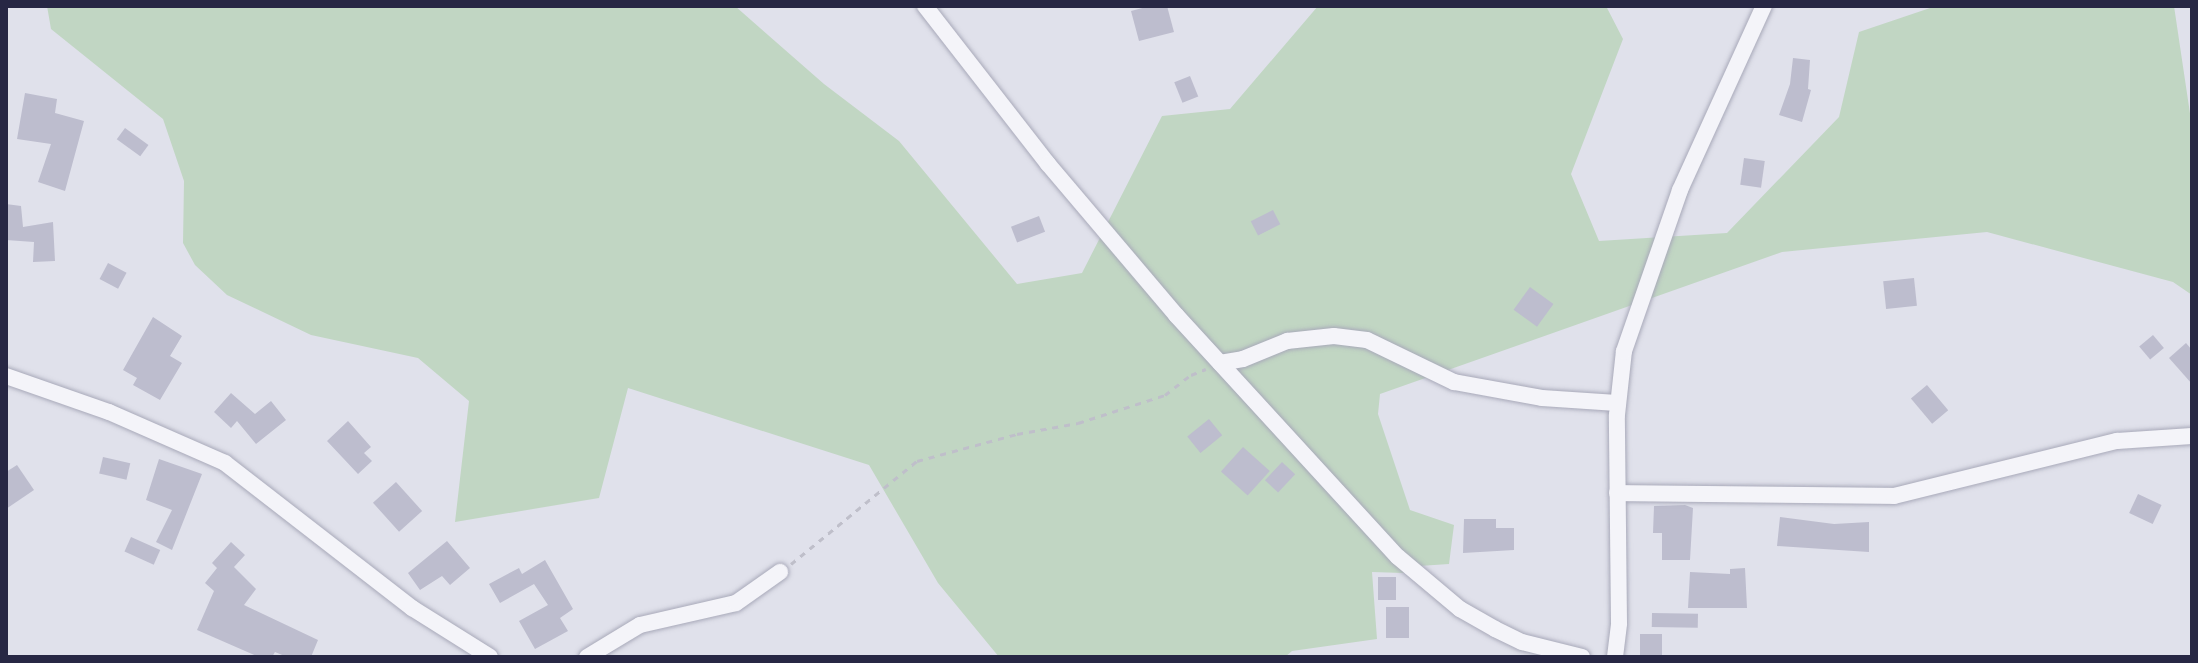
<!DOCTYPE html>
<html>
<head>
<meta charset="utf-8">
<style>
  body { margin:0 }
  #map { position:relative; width:2198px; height:663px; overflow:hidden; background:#e0e1eb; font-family:Montserrat,sans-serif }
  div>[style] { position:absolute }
  .green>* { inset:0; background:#c1d6c3 }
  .building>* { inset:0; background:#bdbdce; transform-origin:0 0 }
  .path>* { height:3px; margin-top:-1.5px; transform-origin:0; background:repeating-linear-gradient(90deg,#bfbfca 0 6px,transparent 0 12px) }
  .roads { filter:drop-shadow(0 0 2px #a8a9b9) drop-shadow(0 0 2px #a8a9b9) }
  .street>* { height:16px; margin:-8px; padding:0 8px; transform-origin:8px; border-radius:8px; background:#f4f4f9 }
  span { translate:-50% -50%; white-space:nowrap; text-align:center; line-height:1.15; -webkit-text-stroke:6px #f0f1f8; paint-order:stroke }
  .frame { position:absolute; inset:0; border:8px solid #272744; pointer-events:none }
</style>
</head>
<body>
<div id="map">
  <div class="green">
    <i style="clip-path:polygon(47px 6px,735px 6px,824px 84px,899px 141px,1017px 284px,1082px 273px,1162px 116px,1230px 109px,1318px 6px,1606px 6px,1623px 39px,1571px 174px,1599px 241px,1727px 233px,1839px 117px,1859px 32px,1936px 6px,2174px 6px,2192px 127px,2192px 295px,2173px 282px,1987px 232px,1782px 252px,1380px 394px,1378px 414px,1410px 510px,1454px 525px,1449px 564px,1419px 566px,1403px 573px,1372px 572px,1377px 639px,1292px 651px,1285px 657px,999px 657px,938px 583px,869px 465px,628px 388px,599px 498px,455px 522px,469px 401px,418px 358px,311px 335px,227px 295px,195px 265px,183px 243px,184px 181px,163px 119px,51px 29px)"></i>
  </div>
  <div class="building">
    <i style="clip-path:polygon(1150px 6px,1167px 6px,1174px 32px,1139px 41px,1131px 11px)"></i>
    <i style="clip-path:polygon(1793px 58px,1810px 60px,1808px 89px,1811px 90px,1802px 122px,1779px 115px,1790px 84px)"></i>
    <i style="left:1190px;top:76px;width:22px;height:17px;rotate:68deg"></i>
    <i style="clip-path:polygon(25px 93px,57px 99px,55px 113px,84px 121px,65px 191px,38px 182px,51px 144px,17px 139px)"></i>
    <i style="left:125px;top:128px;width:29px;height:14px;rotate:36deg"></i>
    <i style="left:1744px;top:158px;width:21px;height:27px;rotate:8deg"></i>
    <i style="clip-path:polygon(6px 204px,21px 206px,23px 227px,53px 222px,55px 261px,33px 262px,34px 242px,6px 240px)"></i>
    <i style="left:1273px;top:210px;width:16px;height:25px;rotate:63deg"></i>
    <i style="left:1039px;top:216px;width:17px;height:30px;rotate:69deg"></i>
    <i style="left:108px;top:263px;width:21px;height:18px;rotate:28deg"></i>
    <i style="left:1914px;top:278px;width:28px;height:31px;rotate:84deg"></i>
    <i style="left:1530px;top:287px;width:29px;height:28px;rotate:36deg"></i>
    <i style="clip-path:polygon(153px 317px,182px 336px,170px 356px,182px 363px,160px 400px,133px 385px,137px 378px,123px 370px)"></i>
    <i style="left:2153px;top:335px;width:17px;height:18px;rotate:50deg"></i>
    <i style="clip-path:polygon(2186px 343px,2192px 350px,2192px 384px,2169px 358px)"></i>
    <i style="left:1927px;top:385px;width:33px;height:21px;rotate:50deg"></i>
    <i style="clip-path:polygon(231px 393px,255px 414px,271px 401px,286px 420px,256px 444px,237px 421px,231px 428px,214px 412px)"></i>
    <i style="left:1209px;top:419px;width:21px;height:28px;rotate:51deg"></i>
    <i style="clip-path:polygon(348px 421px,371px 447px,364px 453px,372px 461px,358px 474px,327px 441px)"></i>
    <i style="left:1243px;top:447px;width:36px;height:33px;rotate:42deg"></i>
    <i style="left:103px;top:457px;width:28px;height:17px;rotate:13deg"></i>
    <i style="clip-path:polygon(159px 459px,202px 474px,172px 550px,156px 542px,172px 510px,146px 500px)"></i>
    <i style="left:1282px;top:462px;width:18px;height:25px;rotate:43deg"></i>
    <i style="clip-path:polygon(17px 465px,34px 490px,6px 509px,6px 472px)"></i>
    <i style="left:396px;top:482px;width:39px;height:31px;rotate:48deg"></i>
    <i style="left:2138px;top:494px;width:26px;height:21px;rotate:25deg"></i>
    <i style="clip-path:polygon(1685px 505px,1693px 508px,1690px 560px,1662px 560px,1662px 533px,1653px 533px,1654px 506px)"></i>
    <i style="clip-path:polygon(1780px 517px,1834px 524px,1869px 522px,1869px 552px,1777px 546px)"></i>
    <i style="clip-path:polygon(1464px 519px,1496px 519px,1496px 528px,1514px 528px,1514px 550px,1463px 553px)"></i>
    <i style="left:131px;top:537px;width:32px;height:16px;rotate:24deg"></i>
    <i style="clip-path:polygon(447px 541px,470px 568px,450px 585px,442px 576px,420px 590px,408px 573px)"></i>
    <i style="clip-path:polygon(231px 542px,245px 555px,234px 567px,256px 589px,244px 605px,318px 640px,311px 657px,287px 657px,275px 652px,272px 657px,259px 657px,197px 630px,214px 591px,205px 583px,217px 568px,212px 563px)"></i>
    <i style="clip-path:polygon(545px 560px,573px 609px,560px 618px,568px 631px,535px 649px,519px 621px,548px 605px,534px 584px,500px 603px,489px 584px,519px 568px,522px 574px)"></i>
    <i style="clip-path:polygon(1745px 568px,1747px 608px,1688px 608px,1690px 572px,1730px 574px,1730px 569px)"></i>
    <i style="left:1378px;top:577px;width:18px;height:23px"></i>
    <i style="left:1386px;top:607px;width:23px;height:31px"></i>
    <i style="left:1652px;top:613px;width:46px;height:14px;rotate:1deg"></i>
    <i style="left:1640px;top:634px;width:22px;height:22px"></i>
  </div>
  <div class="path">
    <i style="left:791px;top:564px;width:163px;rotate:-39.3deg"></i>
    <i style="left:917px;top:461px;width:104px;rotate:-15.1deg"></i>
    <i style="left:1017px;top:434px;width:62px;rotate:-10.2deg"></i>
    <i style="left:1078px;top:423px;width:91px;rotate:-17.8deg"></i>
    <i style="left:1165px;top:395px;width:33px;rotate:-38deg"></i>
    <i style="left:1191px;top:375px;width:16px;rotate:-22deg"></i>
  </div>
  <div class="roads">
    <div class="street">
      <i style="left:925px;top:6px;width:200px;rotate:52.1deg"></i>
      <i style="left:1048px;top:164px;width:198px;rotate:49.7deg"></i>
      <i style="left:1176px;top:315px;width:328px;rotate:47.5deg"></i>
      <i style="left:1398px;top:557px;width:81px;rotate:40deg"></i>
      <i style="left:1460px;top:609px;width:40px;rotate:29.7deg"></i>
      <i style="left:1495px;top:629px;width:30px;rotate:26deg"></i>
      <i style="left:1522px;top:642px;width:62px;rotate:14deg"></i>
      <i style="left:1220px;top:363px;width:23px;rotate:-10deg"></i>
      <i style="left:1243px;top:359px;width:48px;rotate:-22.2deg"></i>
      <i style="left:1287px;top:341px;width:47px;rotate:-6.1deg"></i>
      <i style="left:1334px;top:336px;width:33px;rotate:7deg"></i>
      <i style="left:1367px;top:340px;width:97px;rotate:25.8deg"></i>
      <i style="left:1454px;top:382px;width:89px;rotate:10.3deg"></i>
      <i style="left:1542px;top:398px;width:75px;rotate:3.8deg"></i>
      <i style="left:6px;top:376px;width:109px;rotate:19.3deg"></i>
      <i style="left:109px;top:412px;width:127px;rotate:23.7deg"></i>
      <i style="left:225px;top:463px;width:237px;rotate:37.8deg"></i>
      <i style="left:412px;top:608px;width:92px;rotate:32.1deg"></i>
      <i style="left:1617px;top:493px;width:277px;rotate:0.6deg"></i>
      <i style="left:1894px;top:496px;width:230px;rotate:-13.9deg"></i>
      <i style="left:2117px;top:441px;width:75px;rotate:-3.8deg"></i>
      <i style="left:587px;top:657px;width:62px;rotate:-31.1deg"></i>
      <i style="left:640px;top:625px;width:98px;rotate:-12.9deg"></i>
      <i style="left:736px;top:603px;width:54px;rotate:-35.2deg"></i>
      <i style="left:1615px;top:657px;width:34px;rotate:-83deg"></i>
      <i style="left:1619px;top:623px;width:208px;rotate:-90.6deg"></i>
      <i style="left:1617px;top:415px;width:64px;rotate:-83.8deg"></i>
      <i style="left:1624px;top:351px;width:170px;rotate:-70.8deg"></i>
      <i style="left:1680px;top:190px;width:202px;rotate:-65.5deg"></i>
    </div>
  </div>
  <div class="frame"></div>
</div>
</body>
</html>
